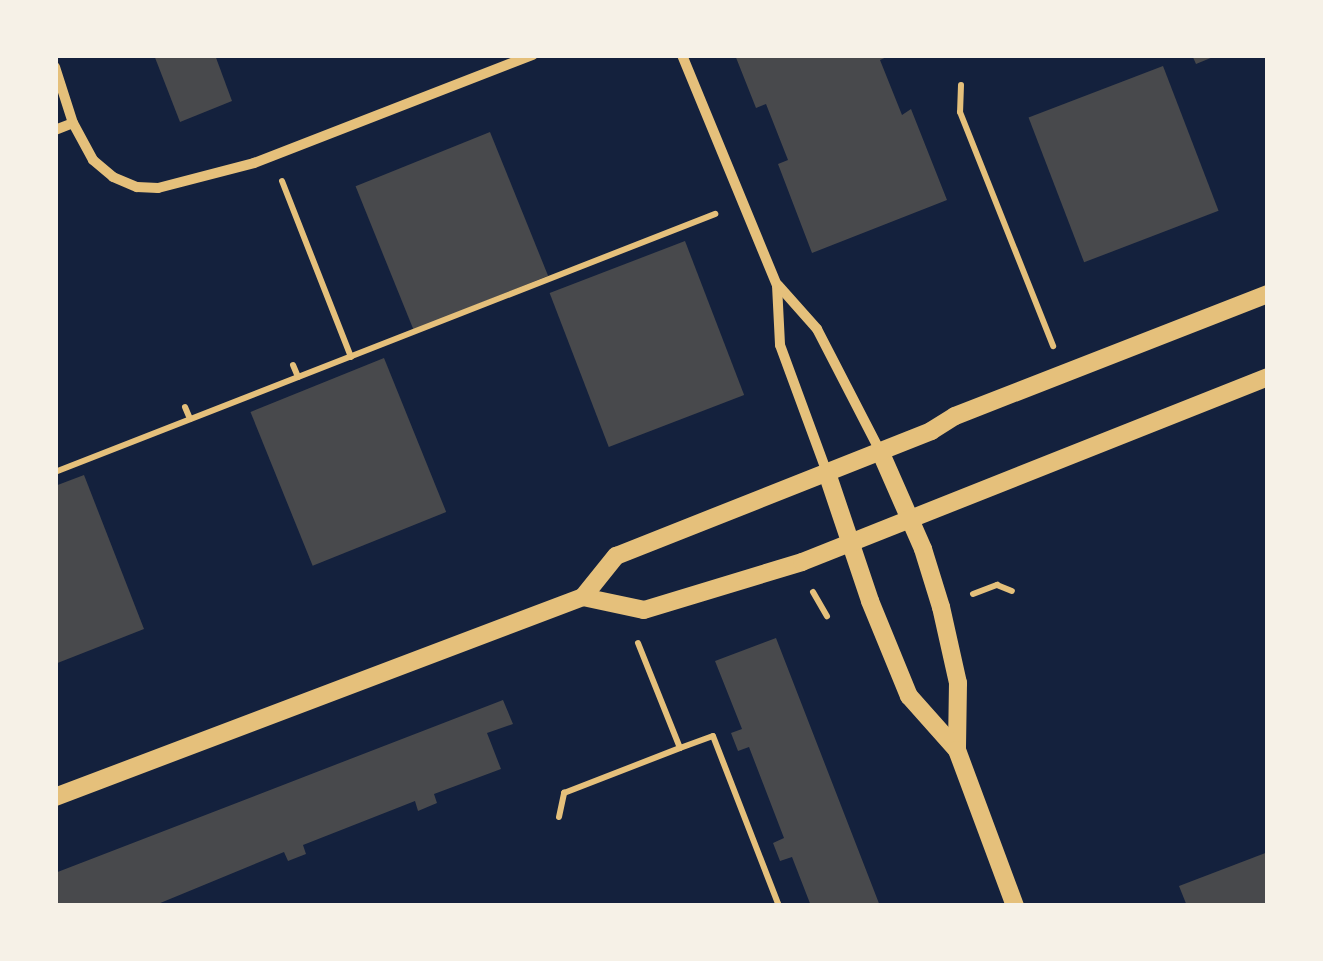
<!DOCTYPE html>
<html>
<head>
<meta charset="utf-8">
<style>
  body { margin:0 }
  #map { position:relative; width:1323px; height:961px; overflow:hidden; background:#14213d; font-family:"Archivo Narrow",sans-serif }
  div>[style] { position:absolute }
  .building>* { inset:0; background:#48494c; transform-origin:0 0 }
  .path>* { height:6px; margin:-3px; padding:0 3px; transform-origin:3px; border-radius:3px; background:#e5c07b }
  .minor>* { height:10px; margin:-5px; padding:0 5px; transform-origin:5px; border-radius:5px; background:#e5c07b }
  .tertiary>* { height:18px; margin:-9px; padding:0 9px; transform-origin:9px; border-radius:9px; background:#e5c07b }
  span { translate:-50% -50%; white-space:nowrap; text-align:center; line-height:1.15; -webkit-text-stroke:9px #f6f1e7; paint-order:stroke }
  .frame { position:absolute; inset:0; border:58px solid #f6f1e7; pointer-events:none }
</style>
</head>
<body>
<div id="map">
  <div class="building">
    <i style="clip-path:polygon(154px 55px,215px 55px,232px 101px,180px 122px)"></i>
    <i style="clip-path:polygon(735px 55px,891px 55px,880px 60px,902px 115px,911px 109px,947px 200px,812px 253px,778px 164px,788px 160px,766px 104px,756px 108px)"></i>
    <i style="clip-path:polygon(1192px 55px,1218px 55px,1196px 64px)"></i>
    <i style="left:1163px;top:66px;width:155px;height:144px;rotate:69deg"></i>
    <i style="left:490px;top:132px;width:155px;height:145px;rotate:68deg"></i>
    <i style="left:685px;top:241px;width:165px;height:145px;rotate:69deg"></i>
    <i style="left:384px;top:358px;width:166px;height:144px;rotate:68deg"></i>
    <i style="clip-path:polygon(84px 475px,144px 629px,55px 664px,55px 486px)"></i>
    <i style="clip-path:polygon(776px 638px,880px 906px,811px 906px,792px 857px,780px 861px,773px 843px,784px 838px,749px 747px,738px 751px,731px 733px,742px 729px,715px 661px)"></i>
    <i style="clip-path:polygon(503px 700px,513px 724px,487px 733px,501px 769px,434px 794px,437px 803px,418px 811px,415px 801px,303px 845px,306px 854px,288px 861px,284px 852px,153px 906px,55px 906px,55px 873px)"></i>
    <i style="clip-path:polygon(1268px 852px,1268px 906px,1187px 906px,1179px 886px)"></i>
  </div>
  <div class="path">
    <i style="left:961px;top:85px;width:27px;rotate:92deg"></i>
    <i style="left:960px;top:112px;width:252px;rotate:68.3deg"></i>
    <i style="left:282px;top:181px;width:189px;rotate:68.6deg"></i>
    <i style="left:293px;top:365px;width:13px;rotate:67deg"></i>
    <i style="left:185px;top:407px;width:13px;rotate:67deg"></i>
    <i style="left:55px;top:472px;width:709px;rotate:-21.35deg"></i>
    <i style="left:813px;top:592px;width:28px;rotate:60deg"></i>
    <i style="left:973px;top:594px;width:26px;rotate:-21deg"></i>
    <i style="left:997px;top:585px;width:16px;rotate:22deg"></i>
    <i style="left:638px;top:643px;width:113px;rotate:68.2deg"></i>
    <i style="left:680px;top:748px;width:35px;rotate:-20deg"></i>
    <i style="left:713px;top:736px;width:182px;rotate:68.8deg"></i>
    <i style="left:559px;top:817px;width:25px;rotate:-78deg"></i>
    <i style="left:564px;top:793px;width:124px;rotate:-21.2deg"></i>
  </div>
  <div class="minor">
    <i style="left:682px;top:55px;width:249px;rotate:67.6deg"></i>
    <i style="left:777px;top:285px;width:60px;rotate:87.1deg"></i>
    <i style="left:780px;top:345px;width:136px;rotate:69.8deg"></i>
    <i style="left:55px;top:67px;width:59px;rotate:72.2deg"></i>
    <i style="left:73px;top:123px;width:42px;rotate:61.6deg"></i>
    <i style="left:93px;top:160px;width:26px;rotate:40deg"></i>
    <i style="left:113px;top:177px;width:26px;rotate:23deg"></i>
    <i style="left:137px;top:187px;width:21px;rotate:3deg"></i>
    <i style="left:158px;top:188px;width:99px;rotate:-14.6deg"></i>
    <i style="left:254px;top:163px;width:299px;rotate:-21.2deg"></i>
    <i style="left:55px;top:130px;width:19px;rotate:-21deg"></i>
    <i style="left:778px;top:285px;width:59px;rotate:48.4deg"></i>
    <i style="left:817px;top:329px;width:137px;rotate:62.7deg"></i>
  </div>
  <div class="tertiary">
    <i style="left:880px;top:451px;width:107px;rotate:66.3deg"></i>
    <i style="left:923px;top:549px;width:61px;rotate:72.8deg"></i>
    <i style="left:941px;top:607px;width:78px;rotate:77.4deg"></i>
    <i style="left:958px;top:683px;width:67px;rotate:90.9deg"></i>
    <i style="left:827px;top:473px;width:135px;rotate:71.4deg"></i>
    <i style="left:870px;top:601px;width:103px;rotate:67.7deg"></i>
    <i style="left:909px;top:696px;width:72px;rotate:48.4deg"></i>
    <i style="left:957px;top:750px;width:166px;rotate:69.6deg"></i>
    <i style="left:583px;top:597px;width:62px;rotate:12deg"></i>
    <i style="left:644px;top:610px;width:165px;rotate:-16.9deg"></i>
    <i style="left:802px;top:562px;width:501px;rotate:-21.65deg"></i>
    <i style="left:55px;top:797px;width:565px;rotate:-20.75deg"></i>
    <i style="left:583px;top:597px;width:53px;rotate:-51.2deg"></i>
    <i style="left:616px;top:556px;width:339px;rotate:-21.6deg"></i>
    <i style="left:931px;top:431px;width:28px;rotate:-32deg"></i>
    <i style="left:955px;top:416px;width:336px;rotate:-21.3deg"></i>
  </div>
  <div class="frame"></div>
</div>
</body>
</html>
